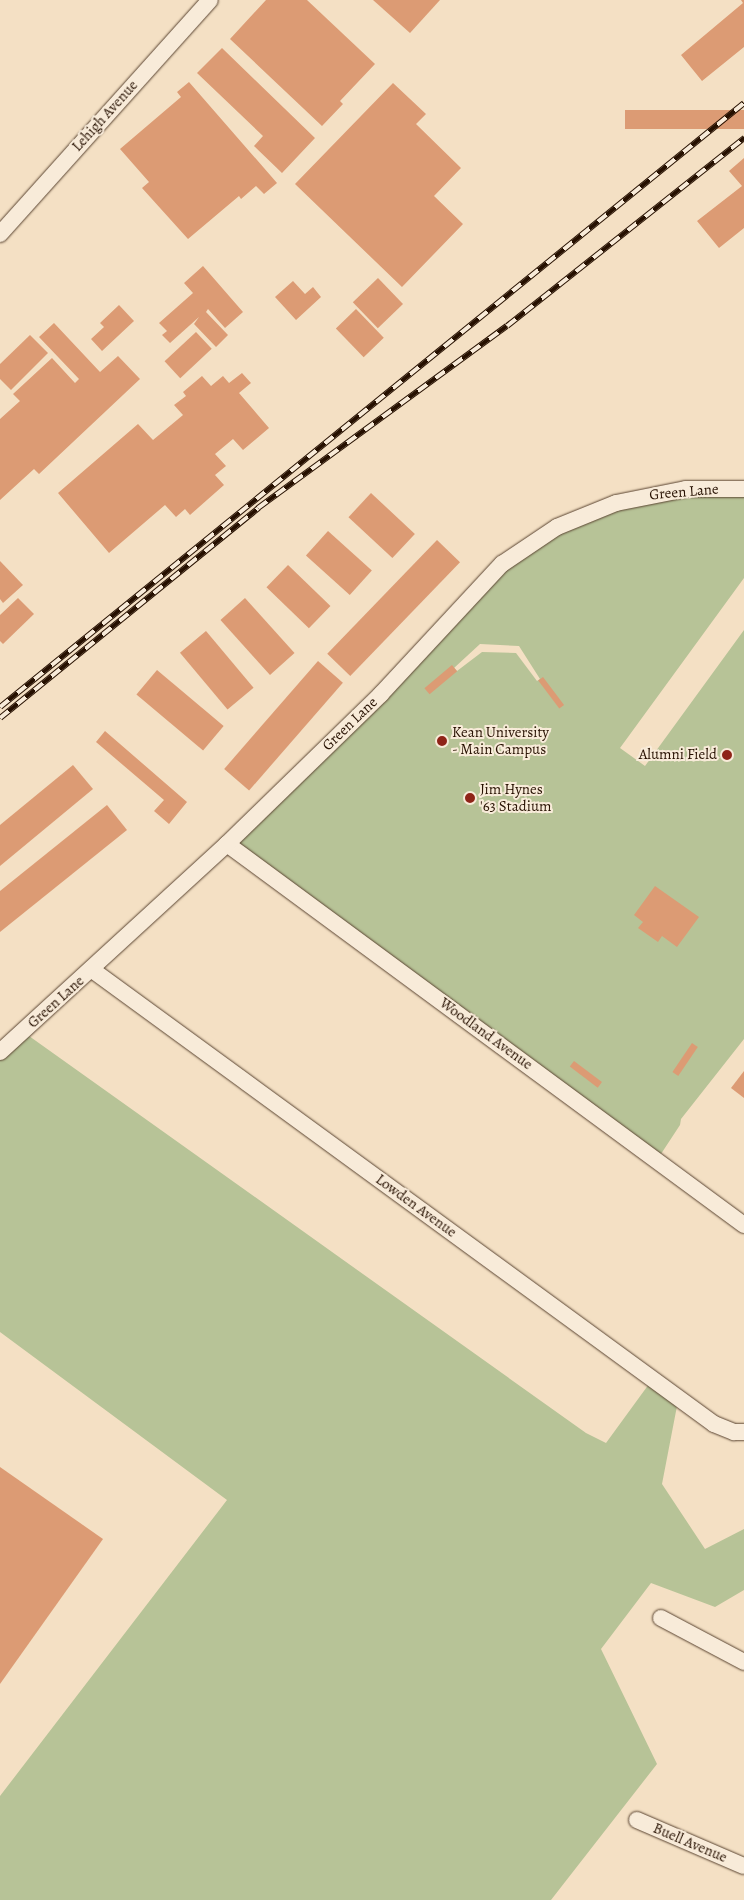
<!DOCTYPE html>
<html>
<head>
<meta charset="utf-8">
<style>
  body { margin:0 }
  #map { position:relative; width:744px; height:1900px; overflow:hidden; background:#f4e0c4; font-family:Alegreya,serif }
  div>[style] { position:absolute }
  .green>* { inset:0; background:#b7c397 }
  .building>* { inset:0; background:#dc9b74; transform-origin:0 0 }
  .roads { filter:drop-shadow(0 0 1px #5a4431) drop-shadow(0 0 1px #5a4431) }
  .street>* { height:16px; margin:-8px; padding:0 8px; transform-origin:8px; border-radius:8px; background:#f8ebd9 }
  .rail>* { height:5.5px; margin-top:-2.75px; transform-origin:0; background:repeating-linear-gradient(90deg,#f8ebd9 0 11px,#261000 0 22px); box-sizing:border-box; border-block:1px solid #261000 }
  .dots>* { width:14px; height:14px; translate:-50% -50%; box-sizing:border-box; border:2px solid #f8ebd9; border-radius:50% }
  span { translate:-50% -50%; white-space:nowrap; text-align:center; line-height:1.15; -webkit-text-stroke:4px #f8ebd9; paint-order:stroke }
  .street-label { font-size:15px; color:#261000 }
  .poi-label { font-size:15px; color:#261000 }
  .left { translate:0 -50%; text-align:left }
  .right { translate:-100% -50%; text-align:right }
</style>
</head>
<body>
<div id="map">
  <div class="green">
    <i style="clip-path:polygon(evenodd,744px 489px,744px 578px,620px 748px,645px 766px,744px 630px,744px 1039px,681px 1119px,680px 1125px,657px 1160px,227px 844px,502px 564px,616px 503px,744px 489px,480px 644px,519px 646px,540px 679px,537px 681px,516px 653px,482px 652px,457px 671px,454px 668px,480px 644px)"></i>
    <i style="clip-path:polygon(22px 1031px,586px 1433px,606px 1443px,649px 1384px,677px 1406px,662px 1484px,705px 1549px,744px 1529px,744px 1590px,715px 1607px,651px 1583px,601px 1649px,657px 1764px,551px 1900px,0 1900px,0 1796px,227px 1500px,0 1332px,0 1054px)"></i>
  </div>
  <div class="building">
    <i style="clip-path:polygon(266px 0,307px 0,375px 64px,340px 101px,343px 104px,322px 126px,230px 39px)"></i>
    <i style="clip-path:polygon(373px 0,440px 0,410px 33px)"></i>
    <i style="clip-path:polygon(741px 0,744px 0,744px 47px,702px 81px,681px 55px,743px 3px)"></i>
    <i style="clip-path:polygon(222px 48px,315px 138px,282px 173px,254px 146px,263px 136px,197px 73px)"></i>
    <i style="clip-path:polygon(189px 82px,277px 183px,264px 194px,256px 186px,241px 199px,239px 196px,188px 239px,142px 188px,149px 182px,120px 149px,181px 97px,177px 92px)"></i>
    <i style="clip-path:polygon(393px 83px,426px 114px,416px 124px,461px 168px,434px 196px,463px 224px,402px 287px,295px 184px)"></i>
    <i style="left:744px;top:110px;width:19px;height:119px;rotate:90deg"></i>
    <i style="clip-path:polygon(744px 158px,744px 228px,719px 248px,697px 221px,742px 186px,729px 171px)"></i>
    <i style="clip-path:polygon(203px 266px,243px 312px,225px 328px,208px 309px,206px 312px,228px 335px,216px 347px,194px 324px,199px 317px,170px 343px,162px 335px,167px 331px,159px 323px,193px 293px,184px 283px)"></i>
    <i style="left:378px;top:278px;width:36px;height:35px;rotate:46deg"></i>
    <i style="clip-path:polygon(293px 281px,305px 294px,313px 287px,321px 297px,296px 320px,275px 297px)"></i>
    <i style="clip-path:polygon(119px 305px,134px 321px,102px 351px,91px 339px,104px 327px,100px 323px)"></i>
    <i style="left:356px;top:309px;width:40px;height:28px;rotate:46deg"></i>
    <i style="clip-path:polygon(54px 323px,100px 372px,118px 356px,140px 379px,39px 474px,34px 469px,0 500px,0 419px,20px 401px,13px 394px,52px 358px,75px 383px,79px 379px,39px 337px)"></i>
    <i style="left:196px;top:332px;width:23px;height:43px;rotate:47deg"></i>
    <i style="clip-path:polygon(30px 335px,48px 353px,11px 390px,0 379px,0 364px)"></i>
    <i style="clip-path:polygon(242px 373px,251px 383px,239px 393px,269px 428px,243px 450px,233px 439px,215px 454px,226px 466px,215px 475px,224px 485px,190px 515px,185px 509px,176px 517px,165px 505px,109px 553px,58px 493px,138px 424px,153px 440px,183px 415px,174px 405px,186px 396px,183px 392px,202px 376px,211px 386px,223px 376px,229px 383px)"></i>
    <i style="left:371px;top:493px;width:60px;height:33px;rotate:43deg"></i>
    <i style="left:328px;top:531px;width:59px;height:33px;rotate:42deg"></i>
    <i style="left:437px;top:540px;width:32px;height:158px;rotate:44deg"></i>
    <i style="clip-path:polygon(0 561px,23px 585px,3px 603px,0 599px)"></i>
    <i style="left:288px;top:565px;width:59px;height:31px;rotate:44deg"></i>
    <i style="clip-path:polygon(18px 598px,34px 614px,3px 644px,0 641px,0 615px)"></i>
    <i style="left:245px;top:598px;width:74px;height:33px;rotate:48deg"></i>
    <i style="left:206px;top:631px;width:74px;height:34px;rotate:50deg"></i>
    <i style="left:318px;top:661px;width:33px;height:143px;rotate:41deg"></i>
    <i style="left:452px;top:665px;width:8px;height:36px;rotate:50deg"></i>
    <i style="left:157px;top:670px;width:87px;height:32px;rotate:40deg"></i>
    <i style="left:543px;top:677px;width:35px;height:6px;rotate:53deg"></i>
    <i style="clip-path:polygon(105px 731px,187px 802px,169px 824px,154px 811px,164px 800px,96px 742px)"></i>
    <i style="clip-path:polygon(73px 765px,93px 789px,0 866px,0 825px)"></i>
    <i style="clip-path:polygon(107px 805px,127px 830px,0 932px,0 891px)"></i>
    <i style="clip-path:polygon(655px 886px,699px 917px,677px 947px,662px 936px,658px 942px,638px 928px,643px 922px,634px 915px)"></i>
    <i style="left:692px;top:1043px;width:7px;height:35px;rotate:34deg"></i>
    <i style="left:574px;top:1061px;width:35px;height:7px;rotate:37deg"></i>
    <i style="clip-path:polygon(744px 1071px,744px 1098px,731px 1088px)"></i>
    <i style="clip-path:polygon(0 1467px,103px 1539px,0 1684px)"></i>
  </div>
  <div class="roads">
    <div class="street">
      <i style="left:0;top:234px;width:314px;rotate:-48.1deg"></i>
      <i style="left:227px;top:844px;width:642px;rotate:36.39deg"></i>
      <i style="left:91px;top:969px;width:771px;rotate:36.14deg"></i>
      <i style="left:714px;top:1424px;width:22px;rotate:22deg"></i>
      <i style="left:734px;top:1432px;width:10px"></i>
      <i style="left:0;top:1052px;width:308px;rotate:-42.5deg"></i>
      <i style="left:227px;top:844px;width:215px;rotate:-44.2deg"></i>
      <i style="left:381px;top:694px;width:178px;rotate:-47.1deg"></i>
      <i style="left:502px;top:564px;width:66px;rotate:-33.9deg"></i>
      <i style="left:557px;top:527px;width:64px;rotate:-22.1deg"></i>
      <i style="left:616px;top:503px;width:71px;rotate:-11.3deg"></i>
      <i style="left:686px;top:489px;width:58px"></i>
      <i style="left:661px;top:1618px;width:94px;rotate:27.9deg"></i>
      <i style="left:637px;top:1820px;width:116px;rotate:23.3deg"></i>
    </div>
  </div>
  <div class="rail">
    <i style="left:0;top:707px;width:958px;rotate:-39.07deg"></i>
    <i style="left:0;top:718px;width:333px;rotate:-39.1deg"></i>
    <i style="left:258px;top:508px;width:308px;rotate:-36.2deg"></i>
    <i style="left:507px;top:326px;width:303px;rotate:-38.4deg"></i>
  </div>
  <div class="dots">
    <i style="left:442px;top:741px;background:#8f2418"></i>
    <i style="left:727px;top:755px;background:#8f2418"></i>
    <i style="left:470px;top:798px;background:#8f2418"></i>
  </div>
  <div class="street-label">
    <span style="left:105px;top:116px;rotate:-48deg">Lehigh Avenue</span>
    <span style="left:684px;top:492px;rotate:-5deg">Green Lane</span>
    <span style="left:350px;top:724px;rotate:-44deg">Green Lane</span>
    <span style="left:56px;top:1002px;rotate:-42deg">Green Lane</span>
    <span style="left:486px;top:1034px;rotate:36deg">Woodland Avenue</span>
    <span style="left:416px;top:1206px;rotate:36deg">Lowden Avenue</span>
    <span style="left:690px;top:1843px;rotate:23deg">Buell Avenue</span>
  </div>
  <div class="poi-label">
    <span class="left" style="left:452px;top:741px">Kean University<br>- Main Campus</span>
    <span class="right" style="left:717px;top:755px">Alumni Field</span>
    <span class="left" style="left:480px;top:798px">Jim Hynes<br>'63 Stadium</span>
  </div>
</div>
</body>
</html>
